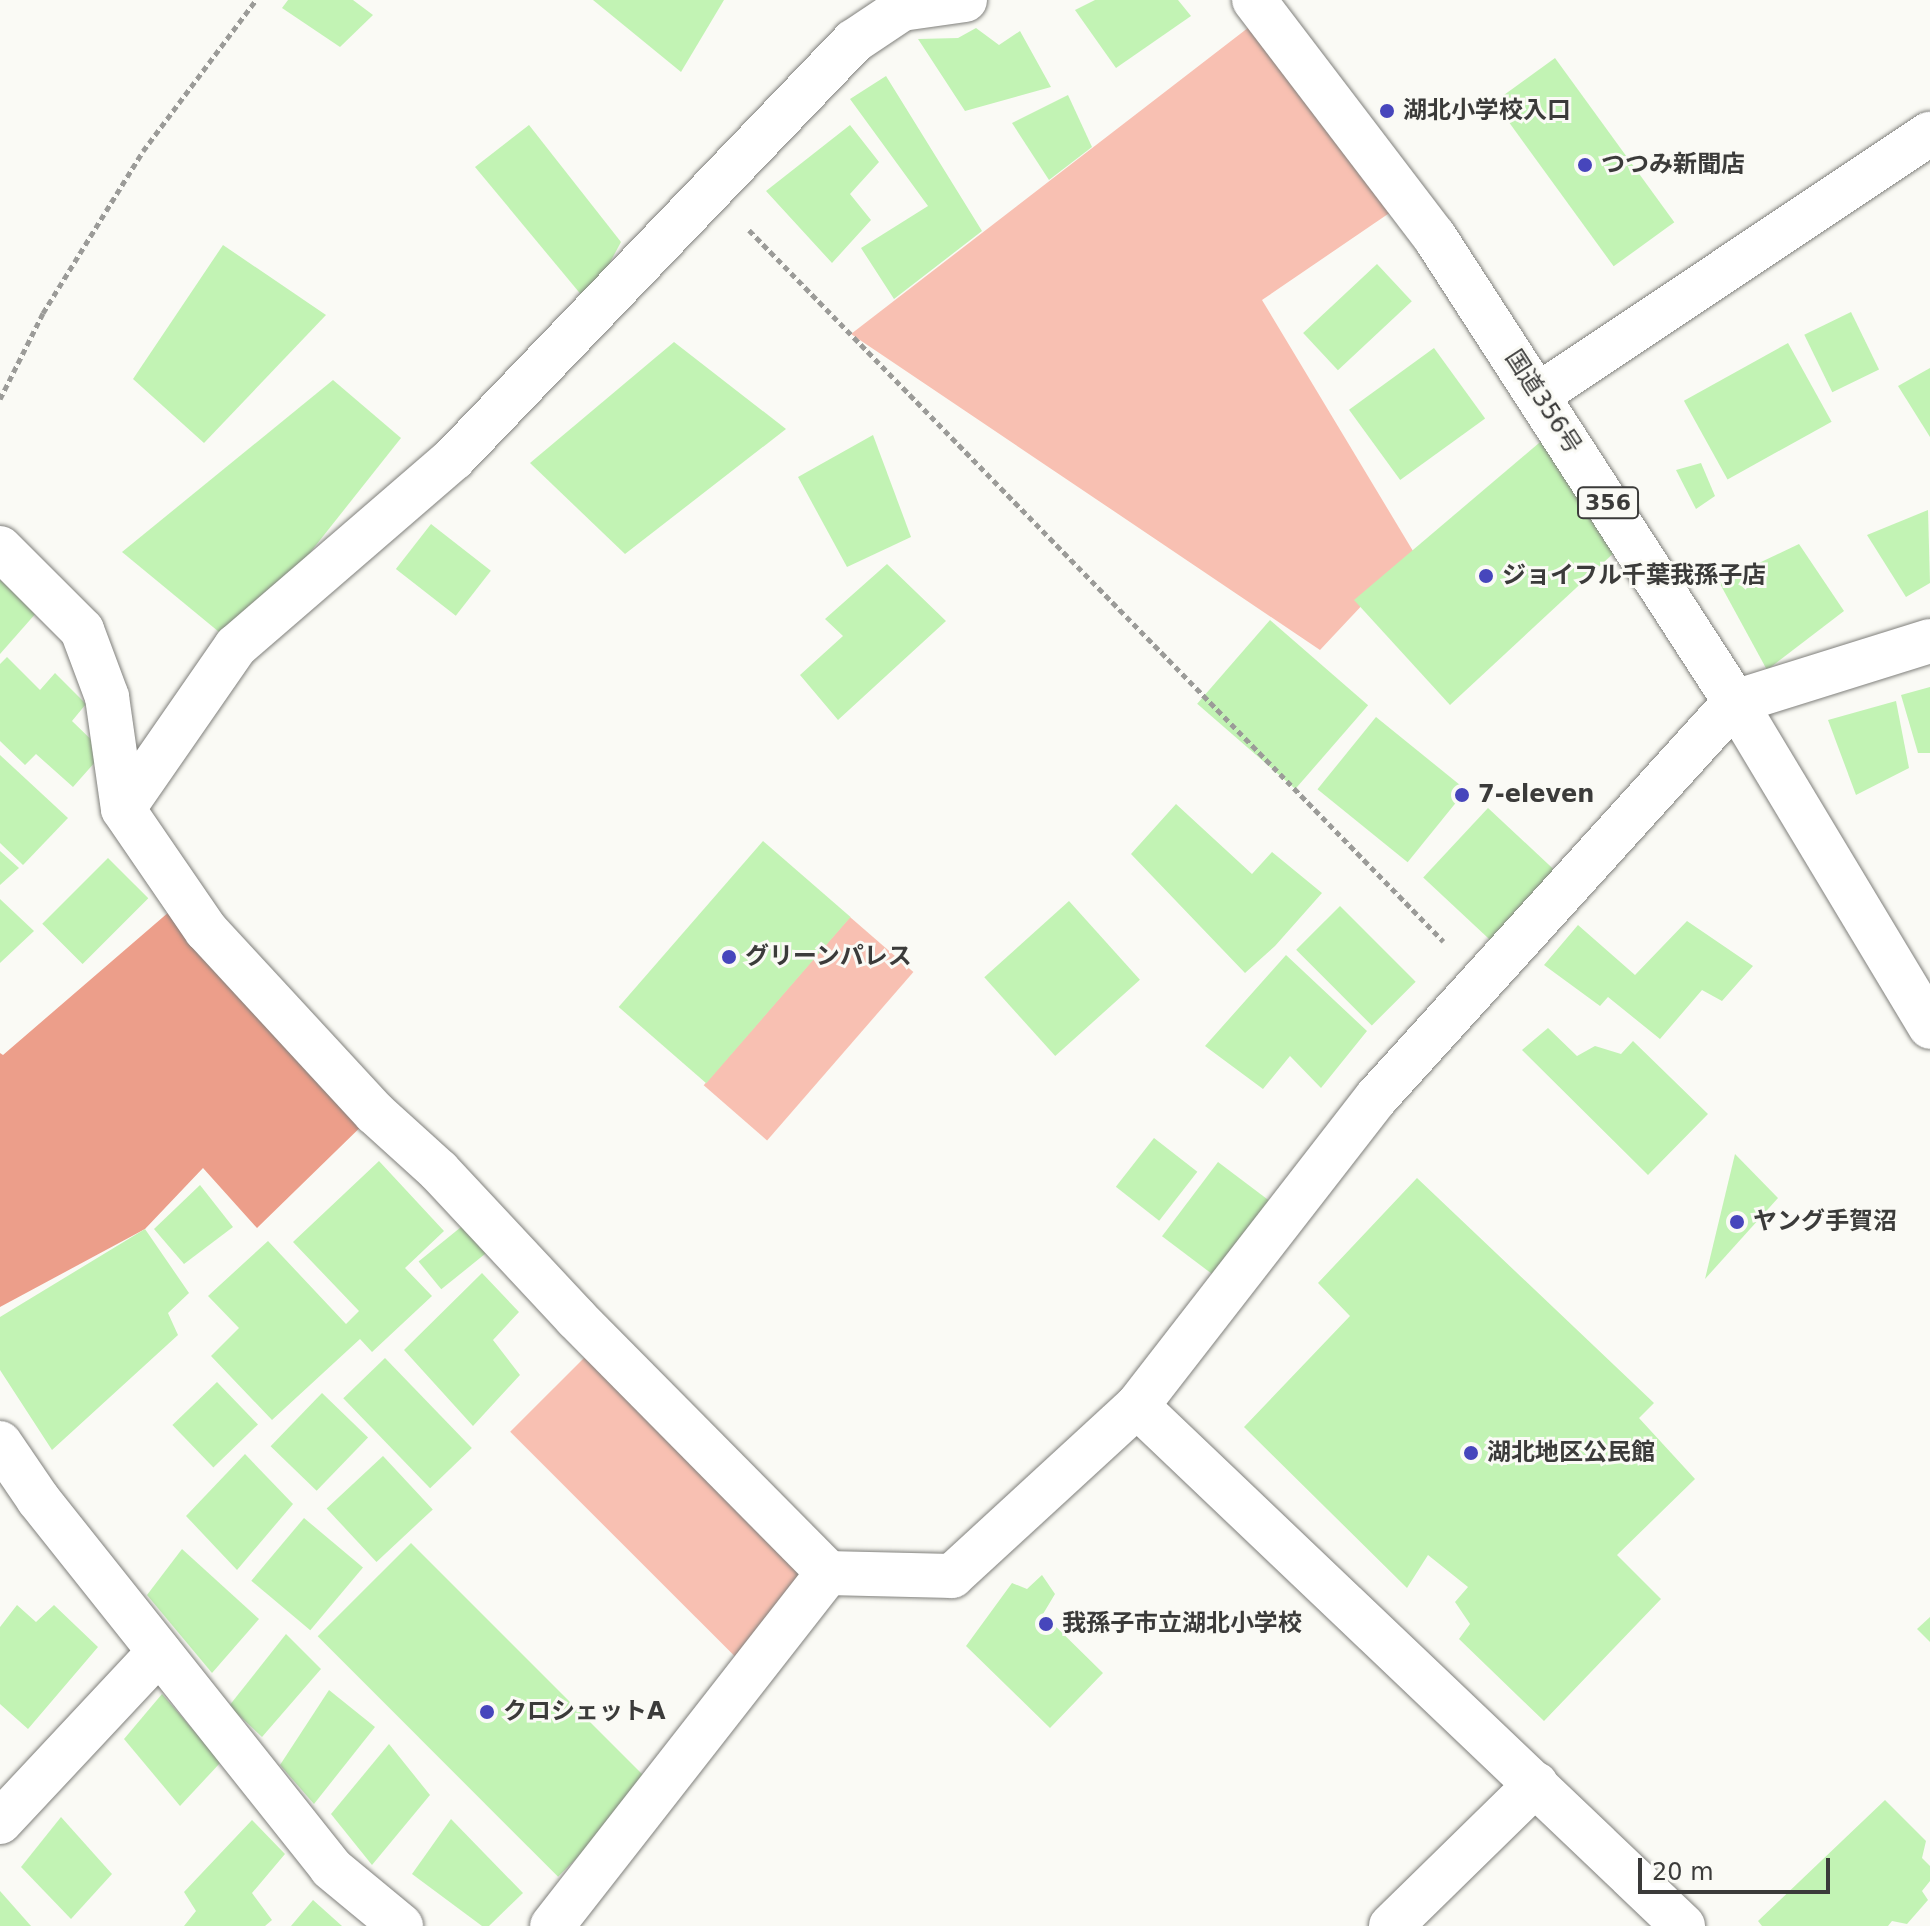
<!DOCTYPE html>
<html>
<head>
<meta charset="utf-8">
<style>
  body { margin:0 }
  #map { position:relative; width:1930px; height:1926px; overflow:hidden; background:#fafaf5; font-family:"DejaVu Sans","Noto Sans JP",sans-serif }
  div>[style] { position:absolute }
  .green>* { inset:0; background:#f8c0b2; transform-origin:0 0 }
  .forest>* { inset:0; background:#ec9e8a }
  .building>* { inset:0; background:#c2f3b4; transform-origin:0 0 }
  .path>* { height:5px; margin-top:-2.5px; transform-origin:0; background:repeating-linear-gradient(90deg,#9b9b98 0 6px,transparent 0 10px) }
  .roads { filter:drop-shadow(0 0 2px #80807c) drop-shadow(0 0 2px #80807c) }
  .minor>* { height:44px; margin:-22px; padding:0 22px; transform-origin:22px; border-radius:22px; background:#fff }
  .highway>* { height:44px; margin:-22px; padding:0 22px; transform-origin:22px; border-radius:22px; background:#fff }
  .dots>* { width:22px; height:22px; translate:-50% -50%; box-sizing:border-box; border:4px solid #fafaf5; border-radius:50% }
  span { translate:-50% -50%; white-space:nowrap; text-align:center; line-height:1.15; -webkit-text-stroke:6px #fafaf5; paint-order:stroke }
  .shield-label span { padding:2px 6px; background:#fafaf5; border:2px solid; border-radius:6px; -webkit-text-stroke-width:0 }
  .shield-label { font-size:22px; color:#3b3b3a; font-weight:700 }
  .poi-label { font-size:24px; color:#3b3b3a; font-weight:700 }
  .left { translate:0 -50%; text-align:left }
  .street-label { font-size:24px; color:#3b3b3a }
  .scale { position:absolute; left:1638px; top:1858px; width:192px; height:36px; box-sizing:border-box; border:4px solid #3b3b3a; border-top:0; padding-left:10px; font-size:24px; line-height:28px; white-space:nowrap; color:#3b3b3a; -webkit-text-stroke:6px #fafaf5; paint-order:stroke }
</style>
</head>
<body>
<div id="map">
  <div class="green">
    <i style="clip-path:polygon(1266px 14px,1407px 201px,1262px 300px,1413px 551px,1320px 650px,851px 334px)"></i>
    <i style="left:850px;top:917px;width:84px;height:223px;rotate:41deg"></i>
    <i style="left:600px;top:1342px;width:325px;height:127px;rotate:45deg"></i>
  </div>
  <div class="forest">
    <i style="clip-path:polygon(184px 899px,375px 1113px,257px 1228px,203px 1168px,145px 1229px,0 1307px,0 1053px,3px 1055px)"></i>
  </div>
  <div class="building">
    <i style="clip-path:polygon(288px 0,353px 0,373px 15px,340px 47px,282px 8px)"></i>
    <i style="clip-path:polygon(593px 0,724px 0,681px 72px)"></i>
    <i style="clip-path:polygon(1095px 0,1178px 0,1191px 16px,1116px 68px,1075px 10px)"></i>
    <i style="clip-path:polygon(976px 28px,999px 45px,1020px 31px,1051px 87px,965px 111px,918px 39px,958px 38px)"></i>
    <i style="left:1555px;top:58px;width:203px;height:75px;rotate:54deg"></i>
    <i style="clip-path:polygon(886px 76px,982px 231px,894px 299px,861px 248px,928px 206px,850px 99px)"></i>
    <i style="clip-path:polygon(1068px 95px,1092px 147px,1049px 180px,1012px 123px)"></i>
    <i style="clip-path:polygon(529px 125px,621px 242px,588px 303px,475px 167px)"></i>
    <i style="clip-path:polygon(850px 125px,879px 162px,850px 194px,871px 220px,832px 263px,766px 191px)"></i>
    <i style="clip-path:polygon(223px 245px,326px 315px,204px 443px,133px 379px)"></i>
    <i style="left:1377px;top:264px;width:51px;height:101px;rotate:47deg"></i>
    <i style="left:1851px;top:312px;width:64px;height:52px;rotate:64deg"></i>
    <i style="clip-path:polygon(674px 342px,786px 429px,625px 554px,530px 463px)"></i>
    <i style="left:1788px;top:343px;width:90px;height:119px;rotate:61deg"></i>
    <i style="left:1434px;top:348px;width:87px;height:105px;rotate:54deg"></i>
    <i style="clip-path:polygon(1930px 368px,1930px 437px,1898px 386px)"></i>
    <i style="clip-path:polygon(333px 380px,401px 438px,236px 646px,122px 552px)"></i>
    <i style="clip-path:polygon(1559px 426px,1630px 538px,1450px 705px,1354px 600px)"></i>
    <i style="clip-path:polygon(873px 435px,911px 537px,847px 567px,798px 477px)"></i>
    <i style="clip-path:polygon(1701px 463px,1715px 496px,1696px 509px,1676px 470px)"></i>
    <i style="clip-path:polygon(1928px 510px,1930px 583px,1906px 597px,1867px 535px)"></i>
    <i style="left:431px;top:524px;width:76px;height:57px;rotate:38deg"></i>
    <i style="clip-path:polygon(1799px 544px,1844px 611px,1767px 670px,1719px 582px)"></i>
    <i style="clip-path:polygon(887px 564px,946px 621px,838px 720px,800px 675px,843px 636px,825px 619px)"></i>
    <i style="clip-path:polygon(0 580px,37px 612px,0 654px)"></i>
    <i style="left:1270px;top:620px;width:130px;height:111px;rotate:41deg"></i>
    <i style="clip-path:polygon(7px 657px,40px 690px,55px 673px,86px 704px,72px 721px,104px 752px,73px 787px,36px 754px,25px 765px,0 741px,0 664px)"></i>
    <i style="clip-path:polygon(1930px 687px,1930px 753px,1918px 753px,1901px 695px)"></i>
    <i style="clip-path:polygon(1896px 701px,1909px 768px,1856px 795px,1828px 720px)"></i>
    <i style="left:1376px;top:717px;width:116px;height:93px;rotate:39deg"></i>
    <i style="clip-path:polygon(0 755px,68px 818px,23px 865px,0 843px)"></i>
    <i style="clip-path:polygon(1176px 804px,1252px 874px,1272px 852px,1322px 893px,1275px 946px,1245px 973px,1131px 854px)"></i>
    <i style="left:1488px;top:808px;width:93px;height:95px;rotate:43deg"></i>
    <i style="left:763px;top:841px;width:116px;height:220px;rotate:41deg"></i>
    <i style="clip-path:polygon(0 851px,19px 868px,0 885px)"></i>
    <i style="left:108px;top:858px;width:57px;height:93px;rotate:45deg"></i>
    <i style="clip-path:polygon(0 899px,34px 931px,0 963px)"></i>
    <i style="left:1069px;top:901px;width:106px;height:114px;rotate:48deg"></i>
    <i style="left:1340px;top:906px;width:107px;height:62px;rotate:45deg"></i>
    <i style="clip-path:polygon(1687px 921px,1753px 966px,1722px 1001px,1702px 990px,1660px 1039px,1608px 997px,1600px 1006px,1544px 965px,1578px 925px,1635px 975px)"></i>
    <i style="clip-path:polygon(1286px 955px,1367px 1031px,1321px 1088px,1290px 1056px,1263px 1089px,1205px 1046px)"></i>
    <i style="clip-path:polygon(1548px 1028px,1577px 1056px,1595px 1046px,1621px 1054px,1633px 1041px,1708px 1114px,1648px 1175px,1522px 1050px)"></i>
    <i style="left:1154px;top:1138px;width:55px;height:62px;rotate:38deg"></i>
    <i style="clip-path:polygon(1735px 1154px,1778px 1198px,1705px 1279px)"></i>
    <i style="clip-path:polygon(379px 1161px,444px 1231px,405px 1268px,432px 1296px,372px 1352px,360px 1339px,272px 1420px,211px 1356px,239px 1328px,208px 1296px,268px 1241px,346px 1324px,359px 1311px,293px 1242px)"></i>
    <i style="left:1218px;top:1162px;width:76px;height:93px;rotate:37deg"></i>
    <i style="clip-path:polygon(1417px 1178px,1654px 1403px,1639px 1418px,1695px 1479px,1617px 1555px,1661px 1599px,1544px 1721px,1459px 1639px,1470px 1624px,1455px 1602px,1468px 1587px,1428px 1555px,1407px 1588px,1244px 1427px,1350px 1316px,1318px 1283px)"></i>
    <i style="clip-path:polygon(200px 1185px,233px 1227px,184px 1264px,154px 1229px)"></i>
    <i style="left:466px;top:1223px;width:36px;height:61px;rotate:51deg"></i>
    <i style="clip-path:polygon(145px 1229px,189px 1293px,168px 1313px,178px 1335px,52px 1450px,0 1370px,0 1317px)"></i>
    <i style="clip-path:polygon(482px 1273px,519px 1312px,493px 1340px,520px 1375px,473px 1426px,404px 1350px)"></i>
    <i style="left:385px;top:1358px;width:125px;height:58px;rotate:46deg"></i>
    <i style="left:217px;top:1382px;width:59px;height:62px;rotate:46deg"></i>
    <i style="left:322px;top:1393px;width:64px;height:74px;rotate:44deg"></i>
    <i style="clip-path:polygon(245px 1454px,293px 1504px,237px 1570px,186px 1516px)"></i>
    <i style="left:383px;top:1456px;width:73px;height:77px;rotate:47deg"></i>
    <i style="left:304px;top:1518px;width:77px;height:82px;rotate:40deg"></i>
    <i style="left:411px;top:1543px;width:340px;height:132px;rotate:45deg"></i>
    <i style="clip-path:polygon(182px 1549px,259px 1619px,212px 1673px,147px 1595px)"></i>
    <i style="clip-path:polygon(1042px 1575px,1055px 1594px,1043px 1614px,1103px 1673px,1050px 1728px,966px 1646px,1012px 1583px,1027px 1589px)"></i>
    <i style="clip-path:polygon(17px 1605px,36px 1622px,54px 1605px,98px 1647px,28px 1729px,0 1704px,0 1627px)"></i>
    <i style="clip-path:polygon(1930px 1617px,1930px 1642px,1917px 1629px)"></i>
    <i style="clip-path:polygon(286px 1634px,321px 1669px,262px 1737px,229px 1706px)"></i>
    <i style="clip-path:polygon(329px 1690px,375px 1727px,314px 1804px,280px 1765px)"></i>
    <i style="clip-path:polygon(162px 1694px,221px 1762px,180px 1806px,124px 1739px)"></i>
    <i style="clip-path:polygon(389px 1744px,430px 1795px,372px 1865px,331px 1814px)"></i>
    <i style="clip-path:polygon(1885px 1800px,1926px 1841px,1922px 1858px,1930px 1866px,1930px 1881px,1922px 1891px,1928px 1900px,1907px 1924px,1892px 1921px,1888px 1926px,1762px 1926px,1758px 1921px)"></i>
    <i style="clip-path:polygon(61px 1817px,112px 1874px,71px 1919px,21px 1867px)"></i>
    <i style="clip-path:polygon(451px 1819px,523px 1893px,489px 1926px,482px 1926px,412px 1874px)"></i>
    <i style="clip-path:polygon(252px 1820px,285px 1854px,252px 1893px,272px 1920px,265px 1926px,184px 1926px,196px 1911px,184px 1892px)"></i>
    <i style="clip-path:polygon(0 1891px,31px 1926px,0 1926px)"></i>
    <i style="clip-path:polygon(313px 1900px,342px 1926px,291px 1926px)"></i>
  </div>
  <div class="path">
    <i style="left:749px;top:230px;width:994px;rotate:45.69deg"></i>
    <i style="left:0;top:399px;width:96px;rotate:-63.4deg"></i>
    <i style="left:43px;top:313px;width:190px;rotate:-58.3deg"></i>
    <i style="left:143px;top:151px;width:189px;rotate:-53.2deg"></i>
  </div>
  <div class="roads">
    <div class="minor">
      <i style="left:965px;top:0;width:64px;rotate:171.9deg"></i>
      <i style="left:902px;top:9px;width:58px;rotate:146.3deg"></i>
      <i style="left:854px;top:41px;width:578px;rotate:133.81deg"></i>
      <i style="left:454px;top:458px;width:288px;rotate:139.2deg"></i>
      <i style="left:236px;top:646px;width:198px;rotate:124.7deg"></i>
      <i style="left:123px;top:809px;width:147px;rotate:55.6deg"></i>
      <i style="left:206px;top:930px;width:249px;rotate:47.3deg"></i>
      <i style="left:375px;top:1113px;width:86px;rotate:42.2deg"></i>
      <i style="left:439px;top:1171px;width:201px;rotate:47deg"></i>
      <i style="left:576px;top:1318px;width:359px;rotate:45.3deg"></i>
      <i style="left:828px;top:1573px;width:124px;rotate:1.4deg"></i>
      <i style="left:952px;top:1576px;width:251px;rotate:-42.6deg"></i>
      <i style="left:1137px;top:1406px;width:390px;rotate:-52.2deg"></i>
      <i style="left:1376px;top:1098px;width:535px;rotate:-47.81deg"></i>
      <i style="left:1735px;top:702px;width:204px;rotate:-17.4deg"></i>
      <i style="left:1538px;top:395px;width:471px;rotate:-33.7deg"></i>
      <i style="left:0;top:548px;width:116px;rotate:45deg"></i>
      <i style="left:82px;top:630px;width:72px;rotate:69.5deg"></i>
      <i style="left:107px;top:697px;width:113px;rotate:81.9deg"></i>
      <i style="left:1137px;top:1406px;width:754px;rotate:43.6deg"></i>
      <i style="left:0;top:1443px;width:68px;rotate:55.8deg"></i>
      <i style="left:38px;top:1499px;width:471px;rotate:51.5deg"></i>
      <i style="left:331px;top:1868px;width:91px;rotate:39.6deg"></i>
      <i style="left:0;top:1822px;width:233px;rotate:-46.9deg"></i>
      <i style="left:552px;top:1926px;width:448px;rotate:-52deg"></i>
      <i style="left:1391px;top:1926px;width:203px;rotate:-44.4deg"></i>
    </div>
    <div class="highway">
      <i style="left:1254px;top:0;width:297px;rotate:52.7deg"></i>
      <i style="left:1434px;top:236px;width:555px;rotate:57.14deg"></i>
      <i style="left:1735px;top:702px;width:379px;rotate:59deg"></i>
    </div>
  </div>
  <div class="dots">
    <i style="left:1387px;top:111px;background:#4746bc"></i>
    <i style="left:1585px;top:165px;background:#4746bc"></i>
    <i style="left:1486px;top:576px;background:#4746bc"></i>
    <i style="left:1462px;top:795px;background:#4746bc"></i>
    <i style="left:729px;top:957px;background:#4746bc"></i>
    <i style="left:1737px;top:1222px;background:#4746bc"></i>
    <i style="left:1471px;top:1453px;background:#4746bc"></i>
    <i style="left:1046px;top:1624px;background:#4746bc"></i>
    <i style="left:487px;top:1712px;background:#4746bc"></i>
  </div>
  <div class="shield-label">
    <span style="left:1608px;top:503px">356</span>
  </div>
  <div class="poi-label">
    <span class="left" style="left:1403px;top:111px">湖北小学校入口</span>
    <span class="left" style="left:1601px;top:165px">つつみ新聞店</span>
    <span class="left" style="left:1502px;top:576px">ジョイフル千葉我孫子店</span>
    <span class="left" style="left:1478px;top:795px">7-eleven</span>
    <span class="left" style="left:745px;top:957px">グリーンパレス</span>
    <span class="left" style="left:1753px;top:1222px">ヤング手賀沼</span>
    <span class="left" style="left:1487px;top:1453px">湖北地区公民館</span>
    <span class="left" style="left:1062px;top:1624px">我孫子市立湖北小学校</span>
    <span class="left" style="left:503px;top:1712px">クロシェットA</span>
  </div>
  <div class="street-label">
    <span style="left:1543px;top:402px;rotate:57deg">国道356号</span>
  </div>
  <div class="scale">20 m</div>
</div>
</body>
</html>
